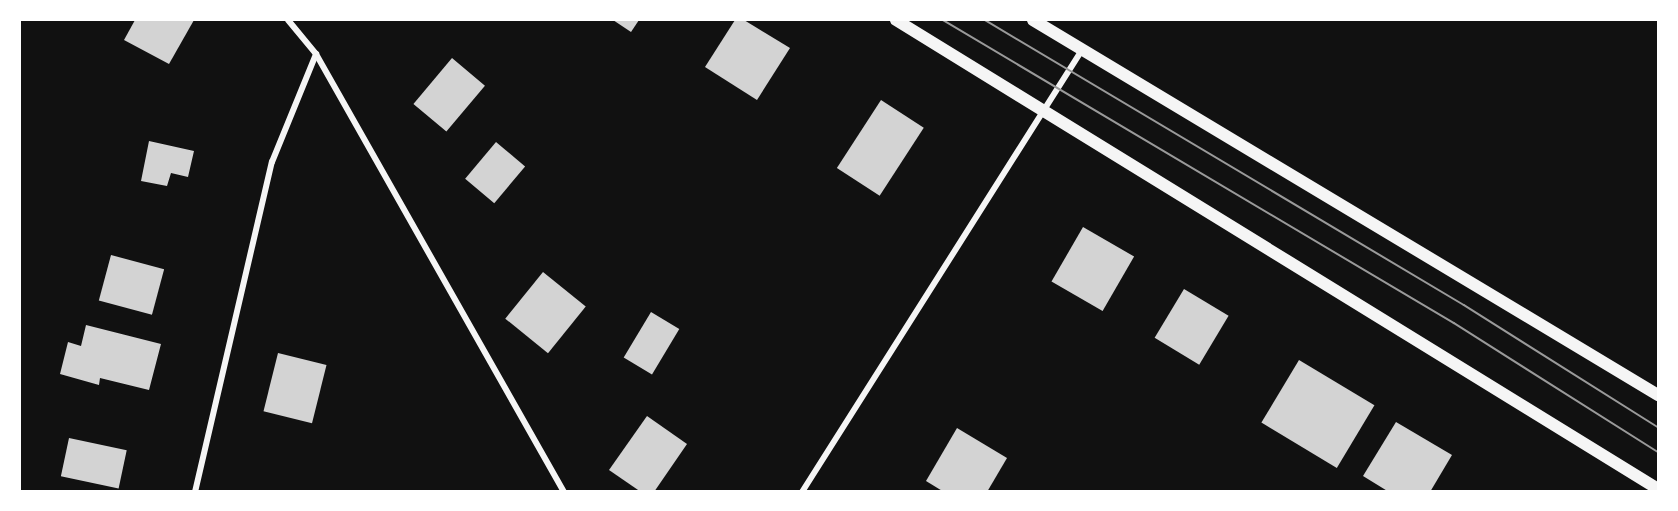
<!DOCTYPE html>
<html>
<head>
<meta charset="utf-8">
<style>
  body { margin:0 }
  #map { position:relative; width:1678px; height:511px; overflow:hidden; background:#111; font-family:Ubuntu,sans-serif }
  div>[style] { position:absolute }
  .building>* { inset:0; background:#d3d3d3; transform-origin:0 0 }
  .minor>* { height:6px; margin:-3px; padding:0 3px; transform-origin:3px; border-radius:3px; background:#f5f5f5 }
  .secondary>* { height:12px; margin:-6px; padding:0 6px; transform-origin:6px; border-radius:6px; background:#f5f5f5 }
  .tram>* { height:1.5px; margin:-0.75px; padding:0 0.75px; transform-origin:0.75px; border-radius:0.75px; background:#9a9a9a }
  span { translate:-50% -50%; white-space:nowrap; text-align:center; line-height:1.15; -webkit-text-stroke:6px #fff; paint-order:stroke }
  .frame { position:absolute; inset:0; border:21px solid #fff; pointer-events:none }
</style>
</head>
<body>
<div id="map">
  <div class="building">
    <i style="clip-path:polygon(135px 20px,194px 20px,169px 64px,124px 40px)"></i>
    <i style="clip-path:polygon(613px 20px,639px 20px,631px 32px)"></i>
    <i style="clip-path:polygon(735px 20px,744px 20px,790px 48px,757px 100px,705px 67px)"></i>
    <i style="left:452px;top:58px;width:43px;height:60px;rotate:40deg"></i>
    <i style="left:881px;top:100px;width:51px;height:81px;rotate:33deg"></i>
    <i style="clip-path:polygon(149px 141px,194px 151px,188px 177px,171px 173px,167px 186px,141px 181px)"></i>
    <i style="left:496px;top:142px;width:38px;height:48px;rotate:40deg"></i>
    <i style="left:1083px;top:227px;width:59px;height:63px;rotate:30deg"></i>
    <i style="left:111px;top:255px;width:55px;height:47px;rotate:15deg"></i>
    <i style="left:543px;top:272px;width:55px;height:60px;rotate:39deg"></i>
    <i style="left:1184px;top:289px;width:52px;height:57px;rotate:31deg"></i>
    <i style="left:651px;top:312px;width:33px;height:53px;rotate:31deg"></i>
    <i style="clip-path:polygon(86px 325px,161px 344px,149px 390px,100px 378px,99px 385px,60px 374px,68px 342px,81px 346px)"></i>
    <i style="left:278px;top:353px;width:50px;height:60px;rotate:14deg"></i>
    <i style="left:1299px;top:360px;width:88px;height:73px;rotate:31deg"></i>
    <i style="clip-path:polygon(647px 416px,687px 444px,654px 492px,641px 492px,609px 470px)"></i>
    <i style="clip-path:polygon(1396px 422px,1452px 455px,1430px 492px,1389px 492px,1363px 476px)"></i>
    <i style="clip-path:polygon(957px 428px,1007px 458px,987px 492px,944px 492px,926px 481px)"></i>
    <i style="left:69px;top:438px;width:59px;height:39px;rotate:12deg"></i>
  </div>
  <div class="minor">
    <i style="left:288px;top:20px;width:44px;rotate:50.5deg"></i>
    <i style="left:316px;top:54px;width:503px;rotate:60.48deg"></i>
    <i style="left:195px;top:492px;width:339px;rotate:-76.9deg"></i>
    <i style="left:272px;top:162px;width:117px;rotate:-67.8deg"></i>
    <i style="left:802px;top:492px;width:523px;rotate:-57.65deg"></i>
  </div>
  <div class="secondary">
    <i style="left:896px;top:20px;width:895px;rotate:31.61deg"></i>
    <i style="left:1033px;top:20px;width:729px;rotate:30.96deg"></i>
  </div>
  <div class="tram">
    <i style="left:943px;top:20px;width:594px;rotate:30.67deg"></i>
    <i style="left:1454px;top:323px;width:241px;rotate:32.3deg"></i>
    <i style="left:985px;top:20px;width:557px;rotate:30.75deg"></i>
    <i style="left:1464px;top:305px;width:229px;rotate:32.2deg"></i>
  </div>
  <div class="frame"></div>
</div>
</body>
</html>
